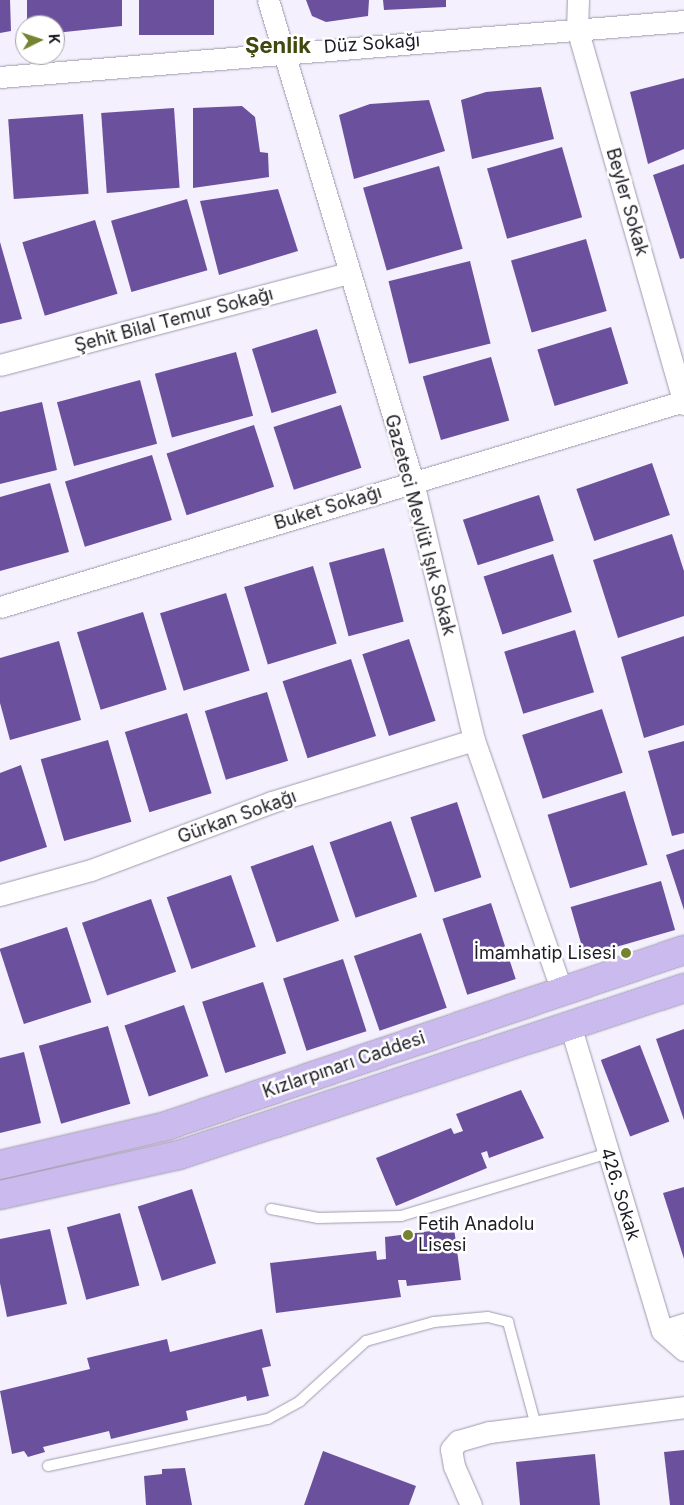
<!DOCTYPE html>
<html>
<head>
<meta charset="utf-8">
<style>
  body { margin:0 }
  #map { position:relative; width:684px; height:1505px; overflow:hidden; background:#f4f0fd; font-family:Inter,sans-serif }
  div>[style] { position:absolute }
  .building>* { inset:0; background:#6b519d; transform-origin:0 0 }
  .roads { filter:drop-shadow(0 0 1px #9f9aae) drop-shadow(0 0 1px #9f9aae) }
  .service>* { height:10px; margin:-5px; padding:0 5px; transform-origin:5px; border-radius:5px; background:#fff }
  .minor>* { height:21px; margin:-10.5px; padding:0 10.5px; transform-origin:10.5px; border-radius:10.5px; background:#fff }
  .primary>* { height:28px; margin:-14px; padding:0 14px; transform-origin:14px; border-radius:14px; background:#cabaee }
  .dots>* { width:14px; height:14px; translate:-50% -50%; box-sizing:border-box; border:2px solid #fff; border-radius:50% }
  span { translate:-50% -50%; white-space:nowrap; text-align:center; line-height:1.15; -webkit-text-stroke:5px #fff; paint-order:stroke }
  .street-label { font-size:18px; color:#1d1b23 }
  .poi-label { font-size:18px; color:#1d1b23 }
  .right { translate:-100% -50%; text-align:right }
  .left { translate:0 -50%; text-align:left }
  .district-label { font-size:22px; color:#41490f; font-weight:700 }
  .north { position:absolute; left:15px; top:15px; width:50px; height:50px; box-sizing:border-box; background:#fff; border:1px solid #a5a4a7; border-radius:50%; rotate:86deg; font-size:14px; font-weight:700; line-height:20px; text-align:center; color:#1d1b23 }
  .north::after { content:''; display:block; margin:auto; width:18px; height:22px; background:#768330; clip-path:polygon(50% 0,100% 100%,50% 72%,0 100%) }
</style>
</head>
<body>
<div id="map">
  <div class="building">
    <i style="clip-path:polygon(0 0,10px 0,11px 31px,0 33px)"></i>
    <i style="clip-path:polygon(27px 0,122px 0,122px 26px,55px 33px,55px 25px,27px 25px)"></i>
    <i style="left:139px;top:0;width:75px;height:35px"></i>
    <i style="clip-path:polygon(306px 0,369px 0,368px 16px,326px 22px,312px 16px)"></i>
    <i style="clip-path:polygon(383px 0,446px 0,446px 7px,384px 10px)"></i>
    <i style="clip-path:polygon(684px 78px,684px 149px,648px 164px,630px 92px)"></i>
    <i style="clip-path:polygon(541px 87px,554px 139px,472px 159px,461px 100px,486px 92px)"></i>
    <i style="clip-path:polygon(429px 100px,445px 151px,354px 179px,339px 115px,370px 104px)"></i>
    <i style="clip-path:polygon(242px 106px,255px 117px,260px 152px,268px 153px,269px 177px,193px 188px,193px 108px)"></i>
    <i style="left:174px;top:108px;width:80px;height:73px;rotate:86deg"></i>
    <i style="left:83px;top:114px;width:80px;height:75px;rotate:86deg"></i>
    <i style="left:562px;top:147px;width:73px;height:78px;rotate:74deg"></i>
    <i style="clip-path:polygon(684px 164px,684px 258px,680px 259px,653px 175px)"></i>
    <i style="left:439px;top:166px;width:86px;height:79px;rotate:74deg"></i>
    <i style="clip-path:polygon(278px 189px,298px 251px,219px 275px,200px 201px)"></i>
    <i style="left:187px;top:199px;width:74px;height:79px;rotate:74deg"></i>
    <i style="left:95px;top:220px;width:77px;height:76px;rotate:73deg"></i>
    <i style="left:586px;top:239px;width:75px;height:78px;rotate:74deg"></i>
    <i style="clip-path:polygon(0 242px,22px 319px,0 324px)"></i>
    <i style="left:470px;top:261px;width:85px;height:84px;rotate:76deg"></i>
    <i style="left:611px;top:327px;width:59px;height:77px;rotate:73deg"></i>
    <i style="left:317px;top:329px;width:67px;height:68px;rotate:73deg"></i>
    <i style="left:236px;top:352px;width:66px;height:84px;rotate:75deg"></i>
    <i style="left:491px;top:357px;width:66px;height:71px;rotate:74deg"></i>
    <i style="left:140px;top:380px;width:66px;height:86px;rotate:75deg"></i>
    <i style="clip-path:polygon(42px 402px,57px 470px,0 484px,0 412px)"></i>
    <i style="left:341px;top:405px;width:66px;height:71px;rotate:72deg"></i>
    <i style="left:254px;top:425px;width:65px;height:92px;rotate:72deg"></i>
    <i style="left:152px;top:455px;width:68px;height:91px;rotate:73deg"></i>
    <i style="left:652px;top:463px;width:55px;height:80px;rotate:71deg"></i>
    <i style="clip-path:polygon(50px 483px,69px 552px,0 571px,0 497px)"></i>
    <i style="left:539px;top:495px;width:48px;height:80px;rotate:72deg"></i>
    <i style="clip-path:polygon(672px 534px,684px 571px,684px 616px,618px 638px,593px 560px)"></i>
    <i style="left:384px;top:548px;width:76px;height:57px;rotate:75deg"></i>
    <i style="left:553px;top:554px;width:61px;height:73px;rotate:72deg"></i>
    <i style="left:313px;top:566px;width:81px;height:72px;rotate:73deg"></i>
    <i style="left:226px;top:593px;width:81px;height:69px;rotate:73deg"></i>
    <i style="left:143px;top:612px;width:81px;height:69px;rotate:73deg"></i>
    <i style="left:575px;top:630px;width:65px;height:74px;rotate:73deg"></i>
    <i style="clip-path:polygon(684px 636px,684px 725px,644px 738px,621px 657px)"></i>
    <i style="left:409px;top:639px;width:86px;height:49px;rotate:72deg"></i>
    <i style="clip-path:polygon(59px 641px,81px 720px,10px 740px,0 703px,0 658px)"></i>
    <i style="left:351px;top:659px;width:81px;height:72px;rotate:72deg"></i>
    <i style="left:267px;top:692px;width:72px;height:65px;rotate:73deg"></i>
    <i style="left:602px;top:709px;width:67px;height:84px;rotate:72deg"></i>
    <i style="left:187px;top:713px;width:84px;height:65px;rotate:73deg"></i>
    <i style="left:108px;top:740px;width:85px;height:70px;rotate:74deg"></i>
    <i style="clip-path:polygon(684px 741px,684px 833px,672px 836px,648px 751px)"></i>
    <i style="clip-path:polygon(21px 765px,47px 847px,0 862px,0 773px)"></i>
    <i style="left:625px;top:791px;width:77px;height:81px;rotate:73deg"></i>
    <i style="left:457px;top:802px;width:79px;height:49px;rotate:72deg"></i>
    <i style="left:391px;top:821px;width:80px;height:65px;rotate:71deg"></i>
    <i style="left:313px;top:845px;width:80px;height:66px;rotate:71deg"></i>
    <i style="clip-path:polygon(684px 849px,684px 910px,666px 855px)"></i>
    <i style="left:231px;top:875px;width:76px;height:68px;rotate:71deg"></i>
    <i style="left:661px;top:881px;width:51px;height:94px;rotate:74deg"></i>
    <i style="left:151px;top:899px;width:77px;height:73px;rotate:71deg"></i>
    <i style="left:491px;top:903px;width:80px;height:51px;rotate:72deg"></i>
    <i style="left:67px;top:927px;width:79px;height:71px;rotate:72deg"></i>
    <i style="left:421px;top:933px;width:79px;height:71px;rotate:71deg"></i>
    <i style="left:343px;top:959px;width:76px;height:63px;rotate:72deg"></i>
    <i style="left:263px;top:982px;width:75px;height:64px;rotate:72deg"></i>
    <i style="left:184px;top:1005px;width:75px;height:63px;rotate:71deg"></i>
    <i style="left:108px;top:1026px;width:81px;height:72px;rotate:74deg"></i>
    <i style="clip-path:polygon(684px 1029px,684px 1120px,656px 1039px)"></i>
    <i style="left:640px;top:1045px;width:82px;height:42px;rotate:69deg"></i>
    <i style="clip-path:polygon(24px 1052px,41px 1123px,0 1133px,0 1058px)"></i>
    <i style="clip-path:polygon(521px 1090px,544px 1138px,489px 1158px,487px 1151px,481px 1153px,487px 1168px,396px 1206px,376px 1158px,451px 1128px,454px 1134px,463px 1131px,456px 1114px)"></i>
    <i style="clip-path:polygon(684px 1187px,684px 1259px,663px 1193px)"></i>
    <i style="left:192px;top:1189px;width:78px;height:57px;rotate:72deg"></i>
    <i style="left:120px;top:1213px;width:75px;height:55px;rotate:75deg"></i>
    <i style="clip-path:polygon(454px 1228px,461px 1280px,407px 1286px,406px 1280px,398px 1280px,401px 1297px,276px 1313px,270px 1263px,376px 1251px,377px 1260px,386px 1259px,385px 1237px)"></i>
    <i style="clip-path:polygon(50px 1229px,67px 1304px,7px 1317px,0 1283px,0 1239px)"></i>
    <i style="clip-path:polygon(262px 1329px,271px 1366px,262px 1368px,269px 1396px,247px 1401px,246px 1396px,186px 1411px,188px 1420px,111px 1439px,109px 1431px,43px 1447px,45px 1452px,28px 1457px,24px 1451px,12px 1454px,0 1391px,90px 1369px,87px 1358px,167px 1339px,170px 1352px)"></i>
    <i style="clip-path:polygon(684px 1450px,684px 1505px,670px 1505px,664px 1452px)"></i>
    <i style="clip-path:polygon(323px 1451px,416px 1486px,409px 1505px,304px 1505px)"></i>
    <i style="clip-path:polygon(595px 1454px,600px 1505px,520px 1505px,516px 1462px)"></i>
    <i style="clip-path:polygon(185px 1468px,192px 1505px,146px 1505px,144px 1476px,162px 1474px,162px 1469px)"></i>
  </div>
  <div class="roads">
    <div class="service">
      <i style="left:271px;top:1209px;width:48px;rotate:10.8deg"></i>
      <i style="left:318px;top:1218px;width:83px;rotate:-1.4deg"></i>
      <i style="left:401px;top:1216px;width:216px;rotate:-16.9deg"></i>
      <i style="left:48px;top:1466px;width:225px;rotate:-12.1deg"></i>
      <i style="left:268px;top:1419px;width:37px;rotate:-29deg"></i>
      <i style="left:300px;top:1401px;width:89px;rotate:-42.3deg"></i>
      <i style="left:366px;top:1341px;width:71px;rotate:-15.6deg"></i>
      <i style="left:434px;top:1322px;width:54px;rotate:-5.3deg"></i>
      <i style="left:488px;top:1317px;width:21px;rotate:14deg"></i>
      <i style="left:508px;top:1322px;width:108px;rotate:74.9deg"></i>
    </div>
    <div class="minor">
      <i style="left:268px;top:0;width:503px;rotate:73.26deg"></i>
      <i style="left:413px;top:482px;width:265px;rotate:76.7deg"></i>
      <i style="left:474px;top:740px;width:266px;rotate:70.7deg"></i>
      <i style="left:578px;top:0;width:28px;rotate:92deg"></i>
      <i style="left:577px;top:28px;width:391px;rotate:74.1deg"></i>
      <i style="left:0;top:77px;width:686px;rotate:-4.68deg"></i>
      <i style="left:0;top:365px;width:360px;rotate:-14.8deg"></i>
      <i style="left:0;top:607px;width:714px;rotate:-16.76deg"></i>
      <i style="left:0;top:895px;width:94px;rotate:-15.4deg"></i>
      <i style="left:91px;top:870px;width:193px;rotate:-20.6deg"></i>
      <i style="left:272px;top:802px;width:211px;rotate:-17.1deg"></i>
      <i style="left:571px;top:1028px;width:316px;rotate:73.3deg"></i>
      <i style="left:662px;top:1331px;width:29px;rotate:41deg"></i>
      <i style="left:662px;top:1331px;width:23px;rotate:-18deg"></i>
      <i style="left:471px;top:1505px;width:43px;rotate:-113.6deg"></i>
      <i style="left:454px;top:1466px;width:17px;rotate:-100deg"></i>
      <i style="left:451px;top:1449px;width:11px;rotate:-49deg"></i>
      <i style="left:458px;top:1441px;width:33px;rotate:-16deg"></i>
      <i style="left:490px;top:1432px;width:196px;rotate:-7.3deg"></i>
    </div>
    <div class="primary">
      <i style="left:0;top:1165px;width:171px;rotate:-13.2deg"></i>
      <i style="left:166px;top:1126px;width:547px;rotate:-18.77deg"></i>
      <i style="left:0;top:1195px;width:183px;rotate:-12.6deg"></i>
      <i style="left:179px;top:1155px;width:532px;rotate:-18.3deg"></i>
    </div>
  </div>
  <div class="dots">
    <i style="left:626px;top:953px;background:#768330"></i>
    <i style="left:408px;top:1235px;background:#768330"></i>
  </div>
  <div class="street-label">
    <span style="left:372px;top:44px;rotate:-4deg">Düz Sokağı</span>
    <span style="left:627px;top:202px;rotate:74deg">Beyler Sokak</span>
    <span style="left:174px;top:320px;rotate:-15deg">Şehit Bilal Temur Sokağı</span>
    <span style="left:328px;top:508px;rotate:-17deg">Buket Sokağı</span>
    <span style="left:420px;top:525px;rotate:75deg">Gazeteci Mevlüt Işık Sokak</span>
    <span style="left:237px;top:817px;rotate:-20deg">Gürkan Sokağı</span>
    <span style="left:344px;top:1065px;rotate:-19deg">Kızlarpınarı Caddesi</span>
    <span style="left:620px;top:1194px;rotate:73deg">426. Sokak</span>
  </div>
  <div class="poi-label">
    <span class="right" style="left:616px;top:953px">İmamhatip Lisesi</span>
    <span class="left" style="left:418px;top:1235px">Fetih Anadolu<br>Lisesi</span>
  </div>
  <div class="district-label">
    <span style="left:278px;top:46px">Şenlik</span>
  </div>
  <div class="north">K</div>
</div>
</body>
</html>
